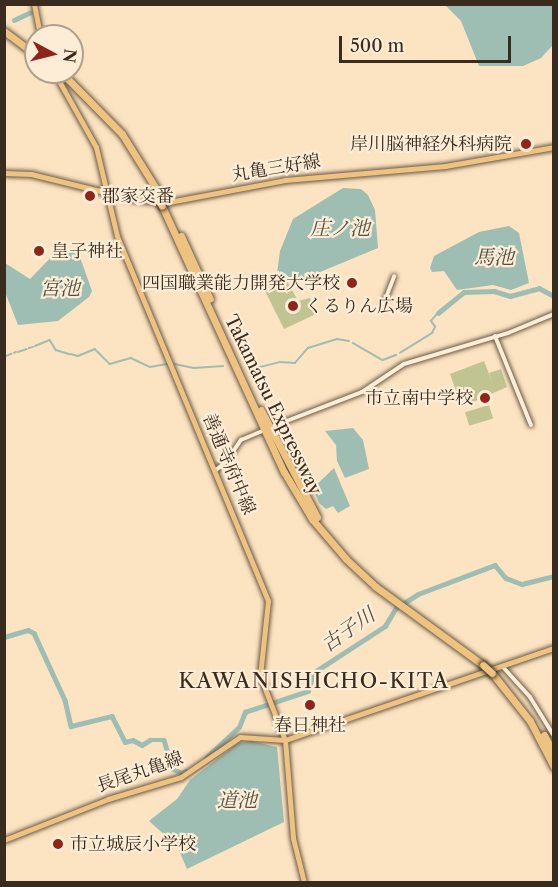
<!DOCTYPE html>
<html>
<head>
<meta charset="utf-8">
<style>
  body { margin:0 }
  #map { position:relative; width:558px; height:887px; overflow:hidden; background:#fce3c1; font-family:"Libre Caslon Text","Noto Serif JP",serif }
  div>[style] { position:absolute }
  .green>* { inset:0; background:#c0c392; transform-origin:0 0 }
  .water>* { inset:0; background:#9fbeb3 }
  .stream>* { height:1.5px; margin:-0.75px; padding:0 0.75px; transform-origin:0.75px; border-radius:0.75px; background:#9fbeb3 }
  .river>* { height:4.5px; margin:-2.25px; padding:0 2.25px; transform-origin:2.25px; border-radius:2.25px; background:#9fbeb3 }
  .roads { filter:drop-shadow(0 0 2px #6a5946) drop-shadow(0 0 2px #6a5946) }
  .tertiary>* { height:4px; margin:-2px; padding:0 2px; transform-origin:2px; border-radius:2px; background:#fdedd7 }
  .primary>* { height:5px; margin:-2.5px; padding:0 2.5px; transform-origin:2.5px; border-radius:2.5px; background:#eec280 }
  .motorway>* { height:7px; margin:-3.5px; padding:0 3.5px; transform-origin:3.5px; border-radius:3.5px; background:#eec280 }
  .bridges { filter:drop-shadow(0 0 2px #392b1d) drop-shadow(0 0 2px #392b1d) }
  .motorway-bridge>* { height:7px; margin:-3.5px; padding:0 3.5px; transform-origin:3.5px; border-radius:3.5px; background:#eec280 }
  .dots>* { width:16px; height:16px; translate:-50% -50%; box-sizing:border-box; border:3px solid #fdedd7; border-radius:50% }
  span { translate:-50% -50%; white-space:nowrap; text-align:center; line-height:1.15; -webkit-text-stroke:4.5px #fdedd7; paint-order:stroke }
  .poi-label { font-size:18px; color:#392b1d }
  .right { translate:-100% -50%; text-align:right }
  .left { translate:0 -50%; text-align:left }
  .street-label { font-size:18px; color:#392b1d }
  .water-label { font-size:20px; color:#525042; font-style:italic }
  .quarter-label { font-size:21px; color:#392b1d; letter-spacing:1.5px }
  .frame { position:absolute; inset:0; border:6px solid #392b1d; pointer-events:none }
  .north { position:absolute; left:24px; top:24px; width:60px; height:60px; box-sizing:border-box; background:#fdedd7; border:2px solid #af9f8d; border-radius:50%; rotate:97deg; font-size:16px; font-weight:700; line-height:24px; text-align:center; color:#392b1d }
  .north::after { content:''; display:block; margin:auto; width:21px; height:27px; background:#8f2418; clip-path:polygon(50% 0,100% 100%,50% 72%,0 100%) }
  .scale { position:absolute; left:339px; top:36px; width:172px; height:27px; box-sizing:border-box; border:3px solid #392b1d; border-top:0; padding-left:8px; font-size:18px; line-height:21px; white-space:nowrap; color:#392b1d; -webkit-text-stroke:4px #fdedd7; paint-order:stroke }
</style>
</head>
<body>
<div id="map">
  <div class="green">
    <i style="clip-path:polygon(286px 279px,298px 301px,310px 298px,316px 314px,284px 329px,264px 289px)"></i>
    <i style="clip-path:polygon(484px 361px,494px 387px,489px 373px,501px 369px,507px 387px,462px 407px,450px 374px)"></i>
    <i style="left:489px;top:405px;width:14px;height:25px;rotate:73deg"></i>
  </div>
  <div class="water">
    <i style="clip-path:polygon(445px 5px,553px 5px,553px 45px,541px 58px,523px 66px,479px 66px,461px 21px)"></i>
    <i style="clip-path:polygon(343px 188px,361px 189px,368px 195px,375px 210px,378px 248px,296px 282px,284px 275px,276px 281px,280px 251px,293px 219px)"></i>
    <i style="clip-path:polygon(509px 226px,519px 233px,529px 283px,511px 290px,493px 285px,457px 290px,444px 271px,432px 272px,430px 268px,434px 256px,479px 232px)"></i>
    <i style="clip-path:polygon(71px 249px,81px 260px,92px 291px,89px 297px,58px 321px,18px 325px,5px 292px,5px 263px,30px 279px,57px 251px)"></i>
    <i style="clip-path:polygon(353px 428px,363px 440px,369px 469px,345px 478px,337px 461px,336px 445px,325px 431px)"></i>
    <i style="clip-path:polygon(334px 468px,350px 506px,338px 513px,333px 506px,326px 509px,319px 503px,313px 488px)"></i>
    <i style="clip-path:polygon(251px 741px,277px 747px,284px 822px,187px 869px,177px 846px,149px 821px,177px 799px,190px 780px,238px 743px)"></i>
  </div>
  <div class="stream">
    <i style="left:353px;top:343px;width:34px;rotate:30deg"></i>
    <i style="left:383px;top:360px;width:14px;rotate:-21deg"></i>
    <i style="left:35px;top:346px;width:16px;rotate:-22deg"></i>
    <i style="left:50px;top:340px;width:12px;rotate:59deg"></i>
    <i style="left:56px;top:350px;width:14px;rotate:17deg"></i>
    <i style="left:29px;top:348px;width:4px;rotate:-14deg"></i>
    <i style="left:18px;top:352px;width:9px;rotate:-18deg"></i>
    <i style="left:14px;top:353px;width:2px;rotate:-27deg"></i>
    <i style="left:400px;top:353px;width:38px;rotate:-32deg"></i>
    <i style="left:432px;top:333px;width:7px;rotate:-63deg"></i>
    <i style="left:435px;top:327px;width:7px;rotate:-124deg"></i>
    <i style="left:431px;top:321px;width:11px;rotate:-49deg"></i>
    <i style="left:71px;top:354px;width:7px;rotate:16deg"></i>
    <i style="left:78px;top:356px;width:18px;rotate:-22deg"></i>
    <i style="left:95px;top:349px;width:21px;rotate:45deg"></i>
    <i style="left:110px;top:364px;width:22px;rotate:-16deg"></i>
    <i style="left:131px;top:358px;width:21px;rotate:25deg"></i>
    <i style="left:150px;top:367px;width:17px;rotate:-10deg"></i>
    <i style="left:4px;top:357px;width:8px;rotate:-23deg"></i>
    <i style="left:175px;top:364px;width:19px;rotate:12deg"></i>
    <i style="left:194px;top:368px;width:29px;rotate:-4deg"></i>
    <i style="left:252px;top:369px;width:29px;rotate:-14deg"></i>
    <i style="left:280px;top:362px;width:15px;rotate:4deg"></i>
    <i style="left:295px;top:363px;width:20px;rotate:-49deg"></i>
    <i style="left:308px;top:348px;width:30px;rotate:-17deg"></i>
    <i style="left:337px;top:339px;width:12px;rotate:9deg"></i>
  </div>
  <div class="river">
    <i style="left:14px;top:20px;width:17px;rotate:-25deg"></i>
    <i style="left:438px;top:313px;width:33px;rotate:-39deg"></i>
    <i style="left:464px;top:292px;width:30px;rotate:-2deg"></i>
    <i style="left:494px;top:291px;width:17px;rotate:17deg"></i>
    <i style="left:510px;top:296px;width:30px;rotate:-15deg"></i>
    <i style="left:539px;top:288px;width:17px;rotate:28deg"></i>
    <i style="left:4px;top:637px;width:25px;rotate:-16deg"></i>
    <i style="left:28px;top:630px;width:7px;rotate:27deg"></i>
    <i style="left:34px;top:633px;width:74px;rotate:65.2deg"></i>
    <i style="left:65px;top:700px;width:27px;rotate:77deg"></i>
    <i style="left:71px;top:726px;width:42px;rotate:-13.7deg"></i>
    <i style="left:112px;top:716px;width:29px;rotate:63deg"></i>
    <i style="left:125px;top:742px;width:8px;rotate:-14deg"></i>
    <i style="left:133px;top:740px;width:10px;rotate:29deg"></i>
    <i style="left:142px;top:745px;width:9px;rotate:-32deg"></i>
    <i style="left:150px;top:740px;width:14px"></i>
    <i style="left:164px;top:740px;width:30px;rotate:73deg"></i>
    <i style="left:173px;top:769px;width:10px;rotate:24deg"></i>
    <i style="left:182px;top:773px;width:4px;rotate:-27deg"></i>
    <i style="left:206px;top:758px;width:45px;rotate:-43.2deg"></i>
    <i style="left:239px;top:727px;width:16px;rotate:-68deg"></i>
    <i style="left:245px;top:712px;width:66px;rotate:-18.4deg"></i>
    <i style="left:308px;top:691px;width:19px;rotate:-74deg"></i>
    <i style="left:313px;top:673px;width:86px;rotate:-33.1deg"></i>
    <i style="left:385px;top:626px;width:21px;rotate:-59deg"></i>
    <i style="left:396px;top:608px;width:26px;rotate:-32deg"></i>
    <i style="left:418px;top:594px;width:82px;rotate:-20.6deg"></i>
    <i style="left:495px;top:565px;width:17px;rotate:50deg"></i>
    <i style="left:506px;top:578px;width:17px;rotate:21deg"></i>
    <i style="left:522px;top:584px;width:33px;rotate:-14deg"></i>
  </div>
  <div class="roads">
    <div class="tertiary">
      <i style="left:382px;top:308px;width:34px;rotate:-69deg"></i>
      <i style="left:495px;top:336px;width:96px;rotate:68deg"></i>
      <i style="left:271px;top:427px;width:97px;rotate:-21deg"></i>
      <i style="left:362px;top:392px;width:50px;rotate:-33.7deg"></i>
      <i style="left:404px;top:364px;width:109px;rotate:-16.6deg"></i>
      <i style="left:508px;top:333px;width:50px;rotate:-22.4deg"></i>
      <i style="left:216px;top:470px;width:13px;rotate:-39deg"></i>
      <i style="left:226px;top:462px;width:27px;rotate:-56deg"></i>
      <i style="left:241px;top:440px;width:23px;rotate:-23deg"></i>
      <i style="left:502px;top:666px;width:42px;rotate:47.9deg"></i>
      <i style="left:530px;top:697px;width:46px;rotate:58.4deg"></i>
    </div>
    <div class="primary">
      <i style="left:34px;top:4px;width:33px;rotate:79deg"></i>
      <i style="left:54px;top:72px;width:86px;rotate:60.8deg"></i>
      <i style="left:96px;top:147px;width:91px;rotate:76.7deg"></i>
      <i style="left:117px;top:236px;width:395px;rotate:67.5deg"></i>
      <i style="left:268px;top:601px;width:75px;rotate:96.1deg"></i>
      <i style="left:260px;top:676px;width:69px;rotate:68.7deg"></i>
      <i style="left:285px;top:740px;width:98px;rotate:85.3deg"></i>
      <i style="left:293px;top:838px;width:45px;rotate:76deg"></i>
      <i style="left:4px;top:173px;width:27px;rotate:2deg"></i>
      <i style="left:31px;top:174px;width:105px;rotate:13.8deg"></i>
      <i style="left:133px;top:199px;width:36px;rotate:5deg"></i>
      <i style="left:169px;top:202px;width:118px;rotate:-10.7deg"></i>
      <i style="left:285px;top:180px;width:161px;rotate:-5deg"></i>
      <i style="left:445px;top:166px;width:111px;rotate:-9.9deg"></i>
      <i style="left:4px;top:840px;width:112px;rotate:-21.5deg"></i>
      <i style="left:108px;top:799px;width:76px;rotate:-16.8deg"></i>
      <i style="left:181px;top:777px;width:71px;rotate:-34.1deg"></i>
      <i style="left:240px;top:737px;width:45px;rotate:3.8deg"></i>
      <i style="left:285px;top:740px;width:284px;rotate:-18.9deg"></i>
    </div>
    <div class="motorway">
      <i style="left:4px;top:31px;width:40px;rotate:37deg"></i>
      <i style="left:61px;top:72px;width:87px;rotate:45.5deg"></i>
      <i style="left:122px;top:134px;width:75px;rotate:58deg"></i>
      <i style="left:162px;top:206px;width:293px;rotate:65.4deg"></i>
      <i style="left:284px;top:472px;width:55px;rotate:59.2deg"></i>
      <i style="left:312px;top:519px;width:52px;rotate:49.6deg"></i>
      <i style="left:346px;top:559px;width:41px;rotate:43deg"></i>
      <i style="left:376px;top:587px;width:132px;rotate:36.1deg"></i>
      <i style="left:181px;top:236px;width:69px;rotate:65.3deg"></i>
      <i style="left:261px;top:410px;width:121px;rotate:62.4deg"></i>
      <i style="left:492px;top:673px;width:61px;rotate:51.6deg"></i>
      <i style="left:530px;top:721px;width:52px;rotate:62.4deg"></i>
      <i style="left:544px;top:735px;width:21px;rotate:62deg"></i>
    </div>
  </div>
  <div class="bridges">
    <div class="motorway-bridge">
      <i style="left:157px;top:198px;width:9px;rotate:58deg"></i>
      <i style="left:483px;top:665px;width:12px;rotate:42deg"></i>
    </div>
  </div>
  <div class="dots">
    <i style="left:526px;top:144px;background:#8f2418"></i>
    <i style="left:90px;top:196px;background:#8f2418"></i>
    <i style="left:39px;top:251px;background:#8f2418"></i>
    <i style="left:352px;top:283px;background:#8f2418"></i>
    <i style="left:293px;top:306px;background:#8f2418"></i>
    <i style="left:485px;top:398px;background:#8f2418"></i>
    <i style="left:310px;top:705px;background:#8f2418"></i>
    <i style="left:58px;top:844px;background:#8f2418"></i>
  </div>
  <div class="poi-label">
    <span class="right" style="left:512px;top:144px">岸川脳神経外科病院</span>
    <span class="left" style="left:102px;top:196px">郡家交番</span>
    <span class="left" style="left:51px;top:251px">皇子神社</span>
    <span class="right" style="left:340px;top:283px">四国職業能力開発大学校</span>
    <span class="left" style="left:305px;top:306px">くるりん広場</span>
    <span class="right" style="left:473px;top:398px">市立南中学校</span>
    <span style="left:310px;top:725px">春日神社</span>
    <span class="left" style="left:70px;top:844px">市立城辰小学校</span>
  </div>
  <div class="street-label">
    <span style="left:276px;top:168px;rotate:-9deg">丸亀三好線</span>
    <span style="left:273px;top:405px;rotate:64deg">Takamatsu Expressway</span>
    <span style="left:229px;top:464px;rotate:67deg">善通寺府中線</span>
    <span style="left:140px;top:772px;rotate:-19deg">長尾丸亀線</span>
  </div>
  <div class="water-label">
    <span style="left:340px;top:228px">庄ノ池</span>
    <span style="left:494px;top:257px">馬池</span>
    <span style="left:60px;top:288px">宮池</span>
    <span style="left:348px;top:630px;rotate:-35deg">古子川</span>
    <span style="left:237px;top:800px">道池</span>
  </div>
  <div class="quarter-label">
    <span style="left:314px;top:681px">KAWANISHICHO-KITA</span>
  </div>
  <div class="frame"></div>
  <div class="north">N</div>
  <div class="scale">500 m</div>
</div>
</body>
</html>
